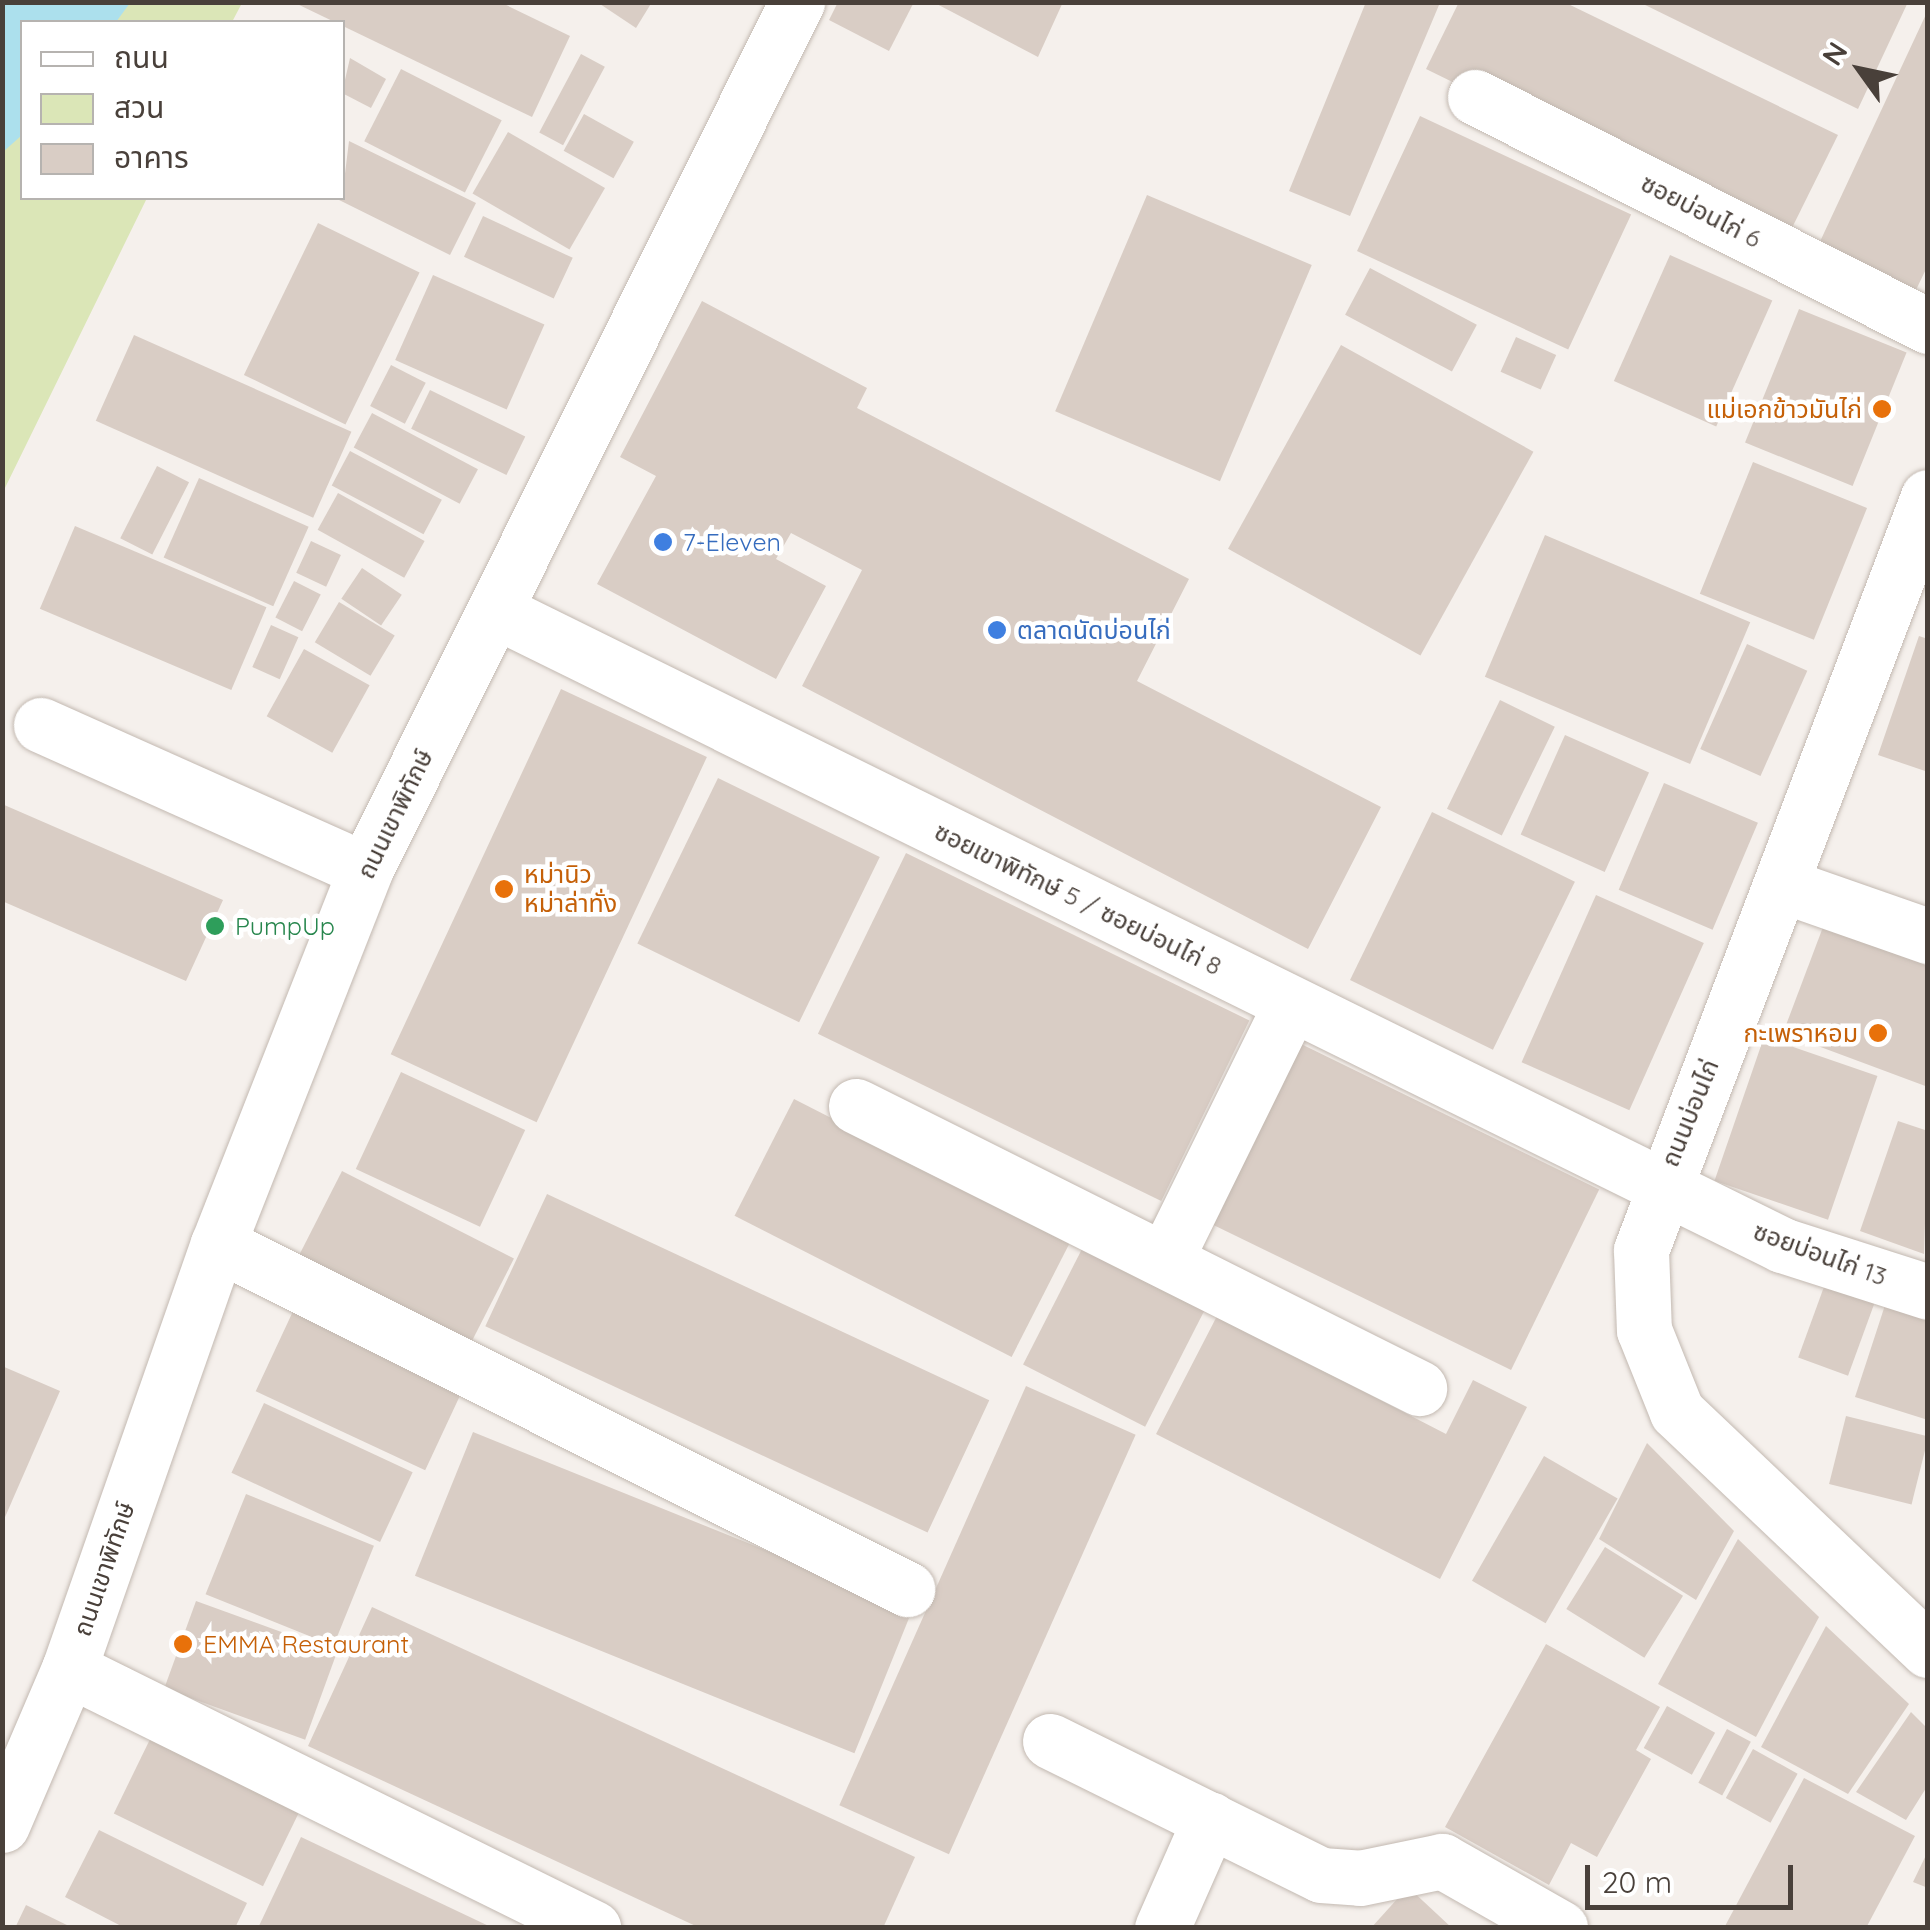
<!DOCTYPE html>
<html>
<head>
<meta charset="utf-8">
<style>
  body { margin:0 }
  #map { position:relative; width:1930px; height:1930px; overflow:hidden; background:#f5f0ec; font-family:Quicksand,"Noto Sans Thai",sans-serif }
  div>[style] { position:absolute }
  .green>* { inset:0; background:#dbe6b7 }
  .water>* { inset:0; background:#ace0ed }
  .building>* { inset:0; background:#d9cdc5; transform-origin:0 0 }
  .roads { filter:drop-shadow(0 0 2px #c3b9b1) drop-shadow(0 0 2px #c3b9b1) }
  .minor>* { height:55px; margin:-27.5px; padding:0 27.5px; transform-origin:27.5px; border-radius:27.5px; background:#fff }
  .dots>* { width:28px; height:28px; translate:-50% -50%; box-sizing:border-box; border:5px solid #fff; border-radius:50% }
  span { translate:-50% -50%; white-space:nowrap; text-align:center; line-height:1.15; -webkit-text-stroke:9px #fff; paint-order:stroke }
  .street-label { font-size:25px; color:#49403a }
  .food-label { font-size:25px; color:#c56008 }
  .right { translate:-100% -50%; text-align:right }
  .left { translate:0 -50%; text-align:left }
  .shop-label { font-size:25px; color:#366cbe }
  .leisure-label { font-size:25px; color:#27864d }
  .frame { position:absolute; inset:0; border:5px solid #49403a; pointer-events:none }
  .legend { position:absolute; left:20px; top:20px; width:325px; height:180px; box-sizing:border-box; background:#fff; border:2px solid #b6b3b0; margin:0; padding:12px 18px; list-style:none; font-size:30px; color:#49403a }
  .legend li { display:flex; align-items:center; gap:20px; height:50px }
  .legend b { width:50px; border:2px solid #b6b3b0 }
  .north { position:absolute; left:1810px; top:20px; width:100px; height:100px; -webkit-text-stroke:8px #fff; paint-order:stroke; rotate:303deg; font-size:28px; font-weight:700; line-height:40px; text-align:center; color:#49403a }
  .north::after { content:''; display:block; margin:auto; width:35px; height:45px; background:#49403a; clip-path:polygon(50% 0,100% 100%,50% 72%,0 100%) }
  .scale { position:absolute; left:1585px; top:1865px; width:208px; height:45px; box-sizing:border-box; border:5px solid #49403a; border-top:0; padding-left:12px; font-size:30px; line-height:35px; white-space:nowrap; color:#49403a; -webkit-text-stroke:8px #fff; paint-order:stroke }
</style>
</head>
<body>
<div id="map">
  <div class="green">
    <i style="clip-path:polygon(3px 3px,242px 3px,232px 22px,22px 22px,22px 198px,147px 198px,3px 492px)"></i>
  </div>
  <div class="water">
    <i style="clip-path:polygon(3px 2px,130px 3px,116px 22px,22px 22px,22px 135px,3px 152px)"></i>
  </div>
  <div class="building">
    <i style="clip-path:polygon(293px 2px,500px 2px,570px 36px,532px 117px)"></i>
    <i style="clip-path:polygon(597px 2px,652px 2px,636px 28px)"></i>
    <i style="clip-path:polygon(838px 2px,914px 2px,889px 51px,829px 20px)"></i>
    <i style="clip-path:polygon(933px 2px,1063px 2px,1038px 57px)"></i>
    <i style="clip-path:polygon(1366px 2px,1439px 5px,1350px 216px,1289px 191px)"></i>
    <i style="clip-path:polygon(1459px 2px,1564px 2px,1838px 135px,1784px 244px,1426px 69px)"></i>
    <i style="clip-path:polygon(1639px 2px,1908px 2px,1858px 109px)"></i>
    <i style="clip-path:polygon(1928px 10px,1928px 265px,1914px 294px,1817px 248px)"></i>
    <i style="left:581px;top:54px;width:27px;height:89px;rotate:28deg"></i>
    <i style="clip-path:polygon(350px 58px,386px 79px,371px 108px,342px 93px)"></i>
    <i style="left:401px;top:69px;width:113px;height:81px;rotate:27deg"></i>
    <i style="left:584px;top:114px;width:57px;height:42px;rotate:29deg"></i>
    <i style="left:1420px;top:116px;width:233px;height:149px;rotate:25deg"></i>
    <i style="left:508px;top:132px;width:112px;height:71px;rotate:30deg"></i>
    <i style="clip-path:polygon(349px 141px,476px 203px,450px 255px,335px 198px,342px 198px)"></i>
    <i style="left:1147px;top:195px;width:179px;height:235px;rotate:23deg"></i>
    <i style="left:483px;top:216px;width:99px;height:45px;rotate:25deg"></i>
    <i style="left:318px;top:223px;width:113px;height:169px;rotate:26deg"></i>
    <i style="left:1670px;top:255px;width:112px;height:138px;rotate:24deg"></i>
    <i style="left:1370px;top:268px;width:121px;height:53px;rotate:28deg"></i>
    <i style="left:433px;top:275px;width:122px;height:93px;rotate:24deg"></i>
    <i style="clip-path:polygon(702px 301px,867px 388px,857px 408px,1189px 579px,1137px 681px,1381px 807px,1308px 949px,802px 686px,862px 570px,791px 533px,776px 559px,826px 586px,776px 679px,597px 584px,656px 476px,620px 457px)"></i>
    <i style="left:1799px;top:309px;width:116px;height:144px;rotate:22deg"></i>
    <i style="left:134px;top:335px;width:238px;height:94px;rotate:24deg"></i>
    <i style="left:1516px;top:337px;width:44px;height:38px;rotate:24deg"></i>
    <i style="left:1341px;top:345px;width:220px;height:233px;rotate:29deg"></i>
    <i style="left:391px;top:365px;width:39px;height:46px;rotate:27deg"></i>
    <i style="left:430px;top:390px;width:106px;height:43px;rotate:26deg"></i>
    <i style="left:372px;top:413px;width:120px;height:39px;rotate:28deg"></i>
    <i style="left:350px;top:451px;width:104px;height:39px;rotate:28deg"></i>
    <i style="left:1753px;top:462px;width:123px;height:142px;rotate:22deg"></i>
    <i style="left:157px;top:466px;width:36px;height:81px;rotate:27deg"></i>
    <i style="left:199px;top:478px;width:120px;height:87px;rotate:24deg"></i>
    <i style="left:338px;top:493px;width:99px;height:42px;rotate:29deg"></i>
    <i style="left:75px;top:526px;width:208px;height:90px;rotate:23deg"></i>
    <i style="left:1545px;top:535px;width:223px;height:154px;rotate:23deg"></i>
    <i style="left:311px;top:541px;width:33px;height:35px;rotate:25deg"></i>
    <i style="left:362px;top:568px;width:48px;height:37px;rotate:34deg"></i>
    <i style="left:294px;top:581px;width:30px;height:41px;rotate:27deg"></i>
    <i style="left:339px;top:602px;width:65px;height:47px;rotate:31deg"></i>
    <i style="left:271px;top:625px;width:30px;height:46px;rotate:24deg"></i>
    <i style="clip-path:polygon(1919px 636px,1928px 639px,1928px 772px,1878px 755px)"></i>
    <i style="left:1747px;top:644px;width:66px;height:115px;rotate:24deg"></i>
    <i style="left:304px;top:649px;width:75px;height:77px;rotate:29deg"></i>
    <i style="left:561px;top:689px;width:161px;height:403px;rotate:25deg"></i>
    <i style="left:1500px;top:700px;width:61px;height:121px;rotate:26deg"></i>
    <i style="left:1565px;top:735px;width:92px;height:109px;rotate:24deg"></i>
    <i style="left:718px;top:778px;width:180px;height:184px;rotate:26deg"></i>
    <i style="left:1664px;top:783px;width:102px;height:116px;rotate:23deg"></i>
    <i style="clip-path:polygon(2px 804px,223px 900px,186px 981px,2px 901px)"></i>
    <i style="left:1432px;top:812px;width:159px;height:187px;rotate:26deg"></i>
    <i style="left:906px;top:853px;width:382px;height:201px;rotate:26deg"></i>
    <i style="left:1596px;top:895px;width:118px;height:183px;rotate:24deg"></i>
    <i style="clip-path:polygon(1823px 927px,1928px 966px,1928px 1087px,1783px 1033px)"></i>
    <i style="left:1764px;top:1037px;width:120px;height:152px;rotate:19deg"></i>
    <i style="left:1299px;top:1043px;width:334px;height:201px;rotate:26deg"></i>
    <i style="left:401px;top:1072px;width:137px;height:107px;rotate:25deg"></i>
    <i style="left:794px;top:1099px;width:311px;height:131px;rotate:27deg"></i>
    <i style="clip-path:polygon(1898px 1121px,1928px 1131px,1924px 1254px,1860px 1231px)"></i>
    <i style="left:342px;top:1171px;width:193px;height:99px;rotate:27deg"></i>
    <i style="left:547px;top:1194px;width:488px;height:146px;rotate:25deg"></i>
    <i style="left:1083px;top:1247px;width:137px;height:132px;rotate:27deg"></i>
    <i style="left:1829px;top:1273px;width:53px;height:90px;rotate:20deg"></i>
    <i style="clip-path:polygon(1888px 1296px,1928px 1308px,1928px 1420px,1855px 1397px)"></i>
    <i style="left:295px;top:1307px;width:187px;height:93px;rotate:25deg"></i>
    <i style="clip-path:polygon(1217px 1316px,1446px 1434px,1473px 1380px,1527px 1407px,1440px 1579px,1156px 1434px)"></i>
    <i style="clip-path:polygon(2px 1366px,60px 1391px,2px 1524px)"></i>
    <i style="left:1026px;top:1386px;width:120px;height:459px;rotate:24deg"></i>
    <i style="left:264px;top:1403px;width:164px;height:77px;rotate:25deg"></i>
    <i style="left:1846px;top:1416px;width:85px;height:70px;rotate:14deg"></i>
    <i style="left:473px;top:1432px;width:474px;height:155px;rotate:22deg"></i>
    <i style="clip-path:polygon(1647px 1443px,1734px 1531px,1696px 1600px,1599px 1539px)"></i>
    <i style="left:1544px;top:1456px;width:85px;height:144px;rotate:30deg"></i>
    <i style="left:246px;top:1494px;width:138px;height:108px;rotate:22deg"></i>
    <i style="clip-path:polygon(1738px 1539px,1819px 1617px,1756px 1737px,1658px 1684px)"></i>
    <i style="left:1605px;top:1547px;width:92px;height:73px;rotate:32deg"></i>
    <i style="left:196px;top:1601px;width:150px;height:93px;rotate:20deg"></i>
    <i style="clip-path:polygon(372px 1607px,915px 1857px,883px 1928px,700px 1928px,308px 1746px)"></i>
    <i style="clip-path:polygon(1826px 1626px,1909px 1704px,1848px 1794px,1761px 1747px)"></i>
    <i style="clip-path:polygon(1546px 1644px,1660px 1707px,1636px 1750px,1651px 1759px,1597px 1857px,1571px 1843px,1549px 1885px,1445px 1827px)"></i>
    <i style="left:1667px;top:1706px;width:55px;height:48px;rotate:29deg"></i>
    <i style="clip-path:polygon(1911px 1712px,1928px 1729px,1928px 1785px,1906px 1820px,1856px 1792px)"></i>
    <i style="left:155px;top:1729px;width:166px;height:94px;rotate:26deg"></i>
    <i style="left:1727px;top:1729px;width:27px;height:61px;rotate:28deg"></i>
    <i style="left:1753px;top:1749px;width:51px;height:56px;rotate:29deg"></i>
    <i style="clip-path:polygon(1804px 1778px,1915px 1836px,1866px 1928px,1724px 1928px)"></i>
    <i style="clip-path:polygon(99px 1830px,247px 1903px,235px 1928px,125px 1928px,65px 1897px)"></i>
    <i style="clip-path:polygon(301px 1837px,493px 1928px,258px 1928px)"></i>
    <i style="clip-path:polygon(1928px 1851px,1928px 1888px,1913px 1882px)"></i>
    <i style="clip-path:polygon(1408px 1887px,1452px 1928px,1371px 1928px)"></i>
    <i style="clip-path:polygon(26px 1905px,73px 1928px,15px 1928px)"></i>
  </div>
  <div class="roads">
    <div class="minor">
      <i style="left:1475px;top:97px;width:508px;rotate:26.82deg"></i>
      <i style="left:1928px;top:497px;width:806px;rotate:110.86deg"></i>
      <i style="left:1641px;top:1250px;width:80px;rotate:87.9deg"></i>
      <i style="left:1644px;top:1330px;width:88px;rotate:68.1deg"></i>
      <i style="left:1677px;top:1412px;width:346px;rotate:43.5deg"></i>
      <i style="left:496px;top:611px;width:1434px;rotate:26.24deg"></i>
      <i style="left:1782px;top:1245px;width:153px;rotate:17.8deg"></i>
      <i style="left:41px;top:725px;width:355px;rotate:24.1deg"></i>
      <i style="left:1782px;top:885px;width:155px;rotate:19.3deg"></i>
      <i style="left:856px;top:1106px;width:630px;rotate:26.61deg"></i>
      <i style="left:218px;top:1244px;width:771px;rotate:26.6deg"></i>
      <i style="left:1165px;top:1260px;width:285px;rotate:-63.8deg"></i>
      <i style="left:69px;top:1669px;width:585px;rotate:26.3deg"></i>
      <i style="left:1050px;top:1741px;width:302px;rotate:26.3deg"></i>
      <i style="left:1321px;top:1875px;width:39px;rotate:4deg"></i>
      <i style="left:1360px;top:1878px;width:84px;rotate:-11.7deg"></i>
      <i style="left:1442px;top:1861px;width:136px;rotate:29.6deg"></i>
      <i style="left:2px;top:1825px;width:170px;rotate:-66.8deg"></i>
      <i style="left:69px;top:1669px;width:450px;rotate:-70.7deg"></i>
      <i style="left:218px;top:1244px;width:402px;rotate:-68.5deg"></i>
      <i style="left:365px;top:870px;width:970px;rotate:-63.54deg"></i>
      <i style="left:1162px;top:1928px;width:119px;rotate:-66.2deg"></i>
    </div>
  </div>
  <div class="dots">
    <i style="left:1882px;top:409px;background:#e8710a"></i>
    <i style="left:663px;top:542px;background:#3f7fe0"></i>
    <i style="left:997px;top:630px;background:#3f7fe0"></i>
    <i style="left:504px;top:889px;background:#e8710a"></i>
    <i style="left:215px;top:926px;background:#2e9e5b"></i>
    <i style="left:1878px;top:1033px;background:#e8710a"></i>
    <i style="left:183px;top:1644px;background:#e8710a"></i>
  </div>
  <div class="street-label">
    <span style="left:1701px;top:211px;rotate:27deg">ซอยบ่อนไก่ 6</span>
    <span style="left:395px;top:814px;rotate:-64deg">ถนนเขาพิทักษ์</span>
    <span style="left:1078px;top:899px;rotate:26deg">ซอยเขาพิทักษ์ 5 / ซอยบ่อนไก่ 8</span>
    <span style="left:1690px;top:1113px;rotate:-68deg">ถนนบ่อนไก่</span>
    <span style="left:1820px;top:1254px;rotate:20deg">ซอยบ่อนไก่ 13</span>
    <span style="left:104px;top:1569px;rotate:-71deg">ถนนเขาพิทักษ์</span>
  </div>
  <div class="food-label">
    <span class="right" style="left:1862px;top:409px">แม่เอกข้าวมันไก่</span>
    <span class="left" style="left:524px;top:889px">หม่านิว<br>หม่าล่าทั่ง</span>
    <span class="right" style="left:1858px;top:1033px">กะเพราหอม</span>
    <span class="left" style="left:203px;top:1644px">EMMA Restaurant</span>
  </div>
  <div class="shop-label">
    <span class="left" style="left:683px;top:542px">7-Eleven</span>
    <span class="left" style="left:1017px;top:630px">ตลาดนัดบ่อนไก่</span>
  </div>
  <div class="leisure-label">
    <span class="left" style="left:235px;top:926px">PumpUp</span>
  </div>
  <div class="frame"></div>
  <ul class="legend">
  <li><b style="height:12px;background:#fff"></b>ถนน</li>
  <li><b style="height:28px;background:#dbe6b7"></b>สวน</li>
  <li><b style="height:28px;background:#d9cdc5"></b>อาคาร</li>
  </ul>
  <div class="north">N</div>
  <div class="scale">20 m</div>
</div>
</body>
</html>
